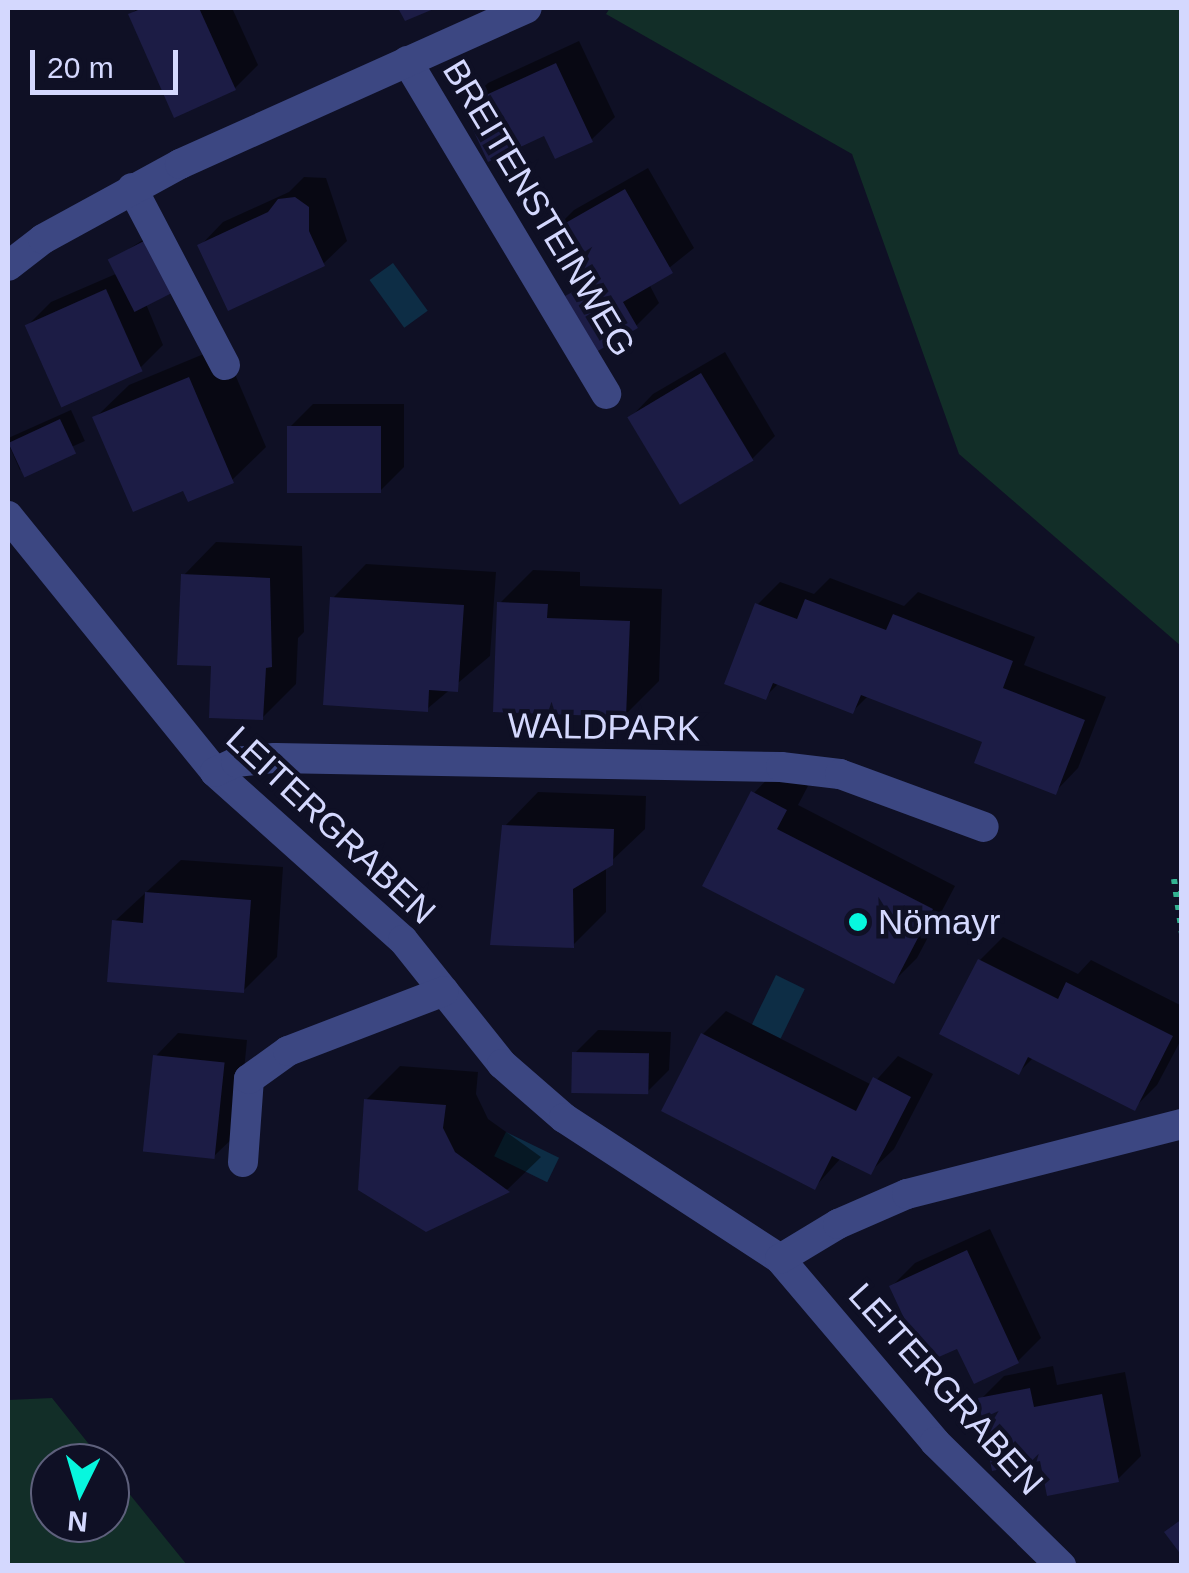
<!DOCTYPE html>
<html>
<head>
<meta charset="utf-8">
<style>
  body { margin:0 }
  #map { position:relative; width:1189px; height:1573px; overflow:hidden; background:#0f1025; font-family:Helvetica,sans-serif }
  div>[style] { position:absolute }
  .green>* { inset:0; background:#122e28 }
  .water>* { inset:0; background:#0d2d45; transform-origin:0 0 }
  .shadow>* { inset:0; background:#0007; transform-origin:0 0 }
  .building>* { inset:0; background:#1c1c45; transform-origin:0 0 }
  .path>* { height:6px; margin-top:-3px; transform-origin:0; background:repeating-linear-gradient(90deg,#32b391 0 5px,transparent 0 13px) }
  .minor>* { height:30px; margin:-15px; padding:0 15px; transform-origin:15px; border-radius:15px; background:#3c4782 }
  .dots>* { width:28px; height:28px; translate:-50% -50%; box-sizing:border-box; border:5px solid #0f1025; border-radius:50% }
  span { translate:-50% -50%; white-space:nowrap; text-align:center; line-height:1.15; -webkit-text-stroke:9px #0f1025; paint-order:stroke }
  .street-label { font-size:35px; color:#d4d8fe }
  .poi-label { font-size:35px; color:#d4d8fe }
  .left { translate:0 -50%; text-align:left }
  .frame { position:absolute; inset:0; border:10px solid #d4d8fe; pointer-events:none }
  .north { position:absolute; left:30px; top:1443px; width:100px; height:100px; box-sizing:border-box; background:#0f1025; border:2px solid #5e607c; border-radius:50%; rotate:185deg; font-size:28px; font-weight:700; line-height:40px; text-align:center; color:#d4d8fe }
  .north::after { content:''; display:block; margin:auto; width:35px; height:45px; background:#07f7de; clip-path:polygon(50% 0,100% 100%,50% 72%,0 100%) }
  .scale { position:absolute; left:30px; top:50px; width:148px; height:45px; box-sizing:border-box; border:5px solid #d4d8fe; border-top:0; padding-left:12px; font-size:30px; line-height:35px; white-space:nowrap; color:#d4d8fe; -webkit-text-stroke:8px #0f1025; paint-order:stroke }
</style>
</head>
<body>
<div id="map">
  <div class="green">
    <i style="clip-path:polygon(610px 8px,1181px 8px,1181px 646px,959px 454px,852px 154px,606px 14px)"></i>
    <i style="clip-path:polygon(52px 1398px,104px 1463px,50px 1463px,50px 1523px,110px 1523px,110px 1470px,187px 1565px,8px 1565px,8px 1400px)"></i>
  </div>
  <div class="water">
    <i style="left:393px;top:263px;width:59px;height:29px;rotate:54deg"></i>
    <i style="left:776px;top:975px;width:32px;height:55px;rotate:26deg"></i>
    <i style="left:506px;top:1132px;width:59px;height:27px;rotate:26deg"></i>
  </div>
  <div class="shadow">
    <i style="clip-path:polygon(138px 8px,232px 8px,258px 65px,235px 88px,131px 14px)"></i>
    <i style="clip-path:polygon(579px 41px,615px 117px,591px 140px,465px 106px,488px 83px)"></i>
    <i style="clip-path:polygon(648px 168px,694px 248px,649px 284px,659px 303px,636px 326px,568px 297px,580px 284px,551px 233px,574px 210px)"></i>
    <i style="clip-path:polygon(304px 177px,326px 178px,347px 241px,323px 264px,200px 246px,223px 222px,289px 192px)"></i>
    <i style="clip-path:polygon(158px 230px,146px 304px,163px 345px,140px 368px,28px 325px,51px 302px,118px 273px,112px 260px)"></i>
    <i style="clip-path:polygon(223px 346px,266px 447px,232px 480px,184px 488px,95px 418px,129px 385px)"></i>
    <i style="clip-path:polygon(725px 352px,775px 436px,752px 459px,630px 418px,653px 394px)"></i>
    <i style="clip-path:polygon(313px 404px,404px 404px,404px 467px,381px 490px,290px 427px)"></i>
    <i style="left:71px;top:410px;width:34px;height:71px;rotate:66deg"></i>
    <i style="clip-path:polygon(216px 542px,302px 546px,304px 632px,298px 638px,296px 684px,262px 718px,214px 664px,183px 576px)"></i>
    <i style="clip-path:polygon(366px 564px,496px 572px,490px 656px,427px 709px,333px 598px)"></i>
    <i style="clip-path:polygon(533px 570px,580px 572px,580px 586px,662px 589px,659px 681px,625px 715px,500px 603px)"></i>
    <i style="clip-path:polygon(830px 578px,904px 606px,918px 592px,1035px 637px,1024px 665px,1106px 697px,1078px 768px,1055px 792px,985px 740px,869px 695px,853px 711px,779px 683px,765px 697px,757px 605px,780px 582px,814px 594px)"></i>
    <i style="clip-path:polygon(777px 769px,808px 786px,798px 805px,955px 886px,917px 958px,894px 981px,706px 885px,754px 793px)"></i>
    <i style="clip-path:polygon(538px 792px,646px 796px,645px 829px,606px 866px,606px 912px,573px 945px,505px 826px)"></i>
    <i style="clip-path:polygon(181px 860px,283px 867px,277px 957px,243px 991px,115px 921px)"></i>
    <i style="clip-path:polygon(1003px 937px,1078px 974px,1091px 960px,1182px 1006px,1182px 1038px,1157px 1085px,1134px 1108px,1034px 1057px,1019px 1072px,980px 960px)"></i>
    <i style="clip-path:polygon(726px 1011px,872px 1085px,898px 1056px,933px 1074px,894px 1149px,870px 1172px,841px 1158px,815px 1187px,664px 1110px,703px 1034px)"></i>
    <i style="clip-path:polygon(598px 1030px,671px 1032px,669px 1070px,646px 1093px,575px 1053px)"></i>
    <i style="clip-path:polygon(178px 1033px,247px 1040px,238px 1133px,214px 1156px,155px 1057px)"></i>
    <i style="clip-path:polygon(400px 1066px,478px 1072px,476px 1094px,488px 1119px,541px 1157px,508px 1189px,426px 1229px,366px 1100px)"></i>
    <i style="clip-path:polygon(990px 1229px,1041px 1338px,1018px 1361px,958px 1345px,892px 1286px,915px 1263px)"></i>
    <i style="clip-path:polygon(1053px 1366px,1057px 1385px,1125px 1372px,1141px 1456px,1118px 1479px,981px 1399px,1004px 1376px)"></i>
  </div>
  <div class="building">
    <i style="clip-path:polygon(143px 8px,199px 8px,236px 90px,174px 118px,128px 14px)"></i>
    <i style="clip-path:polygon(398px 8px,436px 8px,405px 21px)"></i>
    <i style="clip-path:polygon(556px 63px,593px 142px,555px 159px,544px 136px,488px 162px,462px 106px)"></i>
    <i style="clip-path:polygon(625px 189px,673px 273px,623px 302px,638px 328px,596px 352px,565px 296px,580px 288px,548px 233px)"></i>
    <i style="clip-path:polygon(295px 197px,309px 207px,309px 231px,325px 266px,228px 311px,197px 245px,268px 212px,278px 199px)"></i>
    <i style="left:146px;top:240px;width:59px;height:43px;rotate:63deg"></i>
    <i style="left:106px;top:289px;width:90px;height:89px;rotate:66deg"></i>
    <i style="left:701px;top:373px;width:102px;height:86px;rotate:59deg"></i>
    <i style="clip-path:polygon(189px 377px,234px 483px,188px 502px,183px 491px,133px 512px,92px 417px)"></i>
    <i style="left:60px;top:419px;width:38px;height:57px;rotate:65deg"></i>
    <i style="left:287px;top:426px;width:94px;height:67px"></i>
    <i style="clip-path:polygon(181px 574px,270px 578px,272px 667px,266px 668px,263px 720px,209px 718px,211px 666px,177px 665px)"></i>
    <i style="clip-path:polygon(330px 597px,464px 605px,458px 692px,429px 690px,428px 712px,323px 705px)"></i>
    <i style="clip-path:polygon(805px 599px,886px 630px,893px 614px,1013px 661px,1003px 688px,1085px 720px,1056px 795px,974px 763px,982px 742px,861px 695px,853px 714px,773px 683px,766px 700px,724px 684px,755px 603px,797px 619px)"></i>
    <i style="clip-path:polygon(497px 602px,548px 604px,547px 618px,630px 621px,626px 717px,493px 712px)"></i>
    <i style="clip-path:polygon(751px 791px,787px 810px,777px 829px,933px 909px,894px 984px,702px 886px)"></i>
    <i style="clip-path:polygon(502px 825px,614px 829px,613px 865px,573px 889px,574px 948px,490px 945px)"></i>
    <i style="clip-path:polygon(145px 892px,251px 900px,244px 993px,107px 982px,112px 920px,143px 923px)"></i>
    <i style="clip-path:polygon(978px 959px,1058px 999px,1066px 982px,1173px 1036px,1135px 1111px,1028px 1057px,1019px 1075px,939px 1034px)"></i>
    <i style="clip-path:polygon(701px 1033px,856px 1111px,873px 1077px,911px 1097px,871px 1175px,832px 1156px,815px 1190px,661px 1111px)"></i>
    <i style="left:572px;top:1052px;width:77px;height:41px;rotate:1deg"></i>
    <i style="left:153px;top:1055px;width:72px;height:97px;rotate:6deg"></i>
    <i style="clip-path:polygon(364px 1099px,446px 1105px,443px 1128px,455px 1152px,510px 1192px,426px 1232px,358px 1190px)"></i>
    <i style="clip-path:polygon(967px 1250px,1019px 1363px,974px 1384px,957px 1349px,925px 1363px,889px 1286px)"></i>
    <i style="clip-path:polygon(1030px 1388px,1034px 1407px,1102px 1394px,1119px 1482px,1047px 1496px,1040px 1461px,992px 1471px,978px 1398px)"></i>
    <i style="clip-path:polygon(1182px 1519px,1182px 1556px,1164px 1532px)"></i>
  </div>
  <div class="path">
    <i style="left:1174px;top:879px;width:56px;rotate:81.7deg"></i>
  </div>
  <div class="minor">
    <i style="left:407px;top:61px;width:388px;rotate:59.1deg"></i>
    <i style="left:132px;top:188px;width:200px;rotate:62.3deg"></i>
    <i style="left:8px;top:266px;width:44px;rotate:-37.6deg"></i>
    <i style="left:43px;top:239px;width:156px;rotate:-28.7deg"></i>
    <i style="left:180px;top:164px;width:380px;rotate:-24.2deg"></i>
    <i style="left:8px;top:516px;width:329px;rotate:51deg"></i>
    <i style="left:215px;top:772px;width:252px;rotate:41.8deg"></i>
    <i style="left:403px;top:940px;width:159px;rotate:51.4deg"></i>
    <i style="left:502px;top:1064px;width:82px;rotate:41.1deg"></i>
    <i style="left:564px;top:1118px;width:258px;rotate:33.1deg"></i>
    <i style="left:780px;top:1259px;width:240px;rotate:49.7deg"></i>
    <i style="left:935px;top:1442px;width:177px;rotate:44.5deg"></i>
    <i style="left:215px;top:772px;width:23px;rotate:-25deg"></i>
    <i style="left:236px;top:762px;width:39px;rotate:-6deg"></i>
    <i style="left:275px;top:758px;width:506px;rotate:1.02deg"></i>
    <i style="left:781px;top:767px;width:59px;rotate:6.8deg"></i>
    <i style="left:840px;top:774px;width:153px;rotate:20.2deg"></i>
    <i style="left:243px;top:1162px;width:83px;rotate:-85.9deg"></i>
    <i style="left:249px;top:1079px;width:48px;rotate:-35.7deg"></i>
    <i style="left:288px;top:1051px;width:167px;rotate:-21deg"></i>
    <i style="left:780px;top:1259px;width:68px;rotate:-31.1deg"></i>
    <i style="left:838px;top:1224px;width:75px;rotate:-23.5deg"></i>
    <i style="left:907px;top:1194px;width:284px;rotate:-14.3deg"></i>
  </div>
  <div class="dots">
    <i style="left:858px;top:922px;background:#07f7de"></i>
  </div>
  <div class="street-label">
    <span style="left:539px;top:208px;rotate:59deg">BREITENSTEINWEG</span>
    <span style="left:604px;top:727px;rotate:1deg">WALDPARK</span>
    <span style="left:331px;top:825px;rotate:43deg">LEITERGRABEN</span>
    <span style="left:946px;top:1389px;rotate:48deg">LEITERGRABEN</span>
  </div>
  <div class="poi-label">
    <span class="left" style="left:878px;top:922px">Nömayr</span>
  </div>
  <div class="frame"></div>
  <div class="north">N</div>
  <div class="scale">20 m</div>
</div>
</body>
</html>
